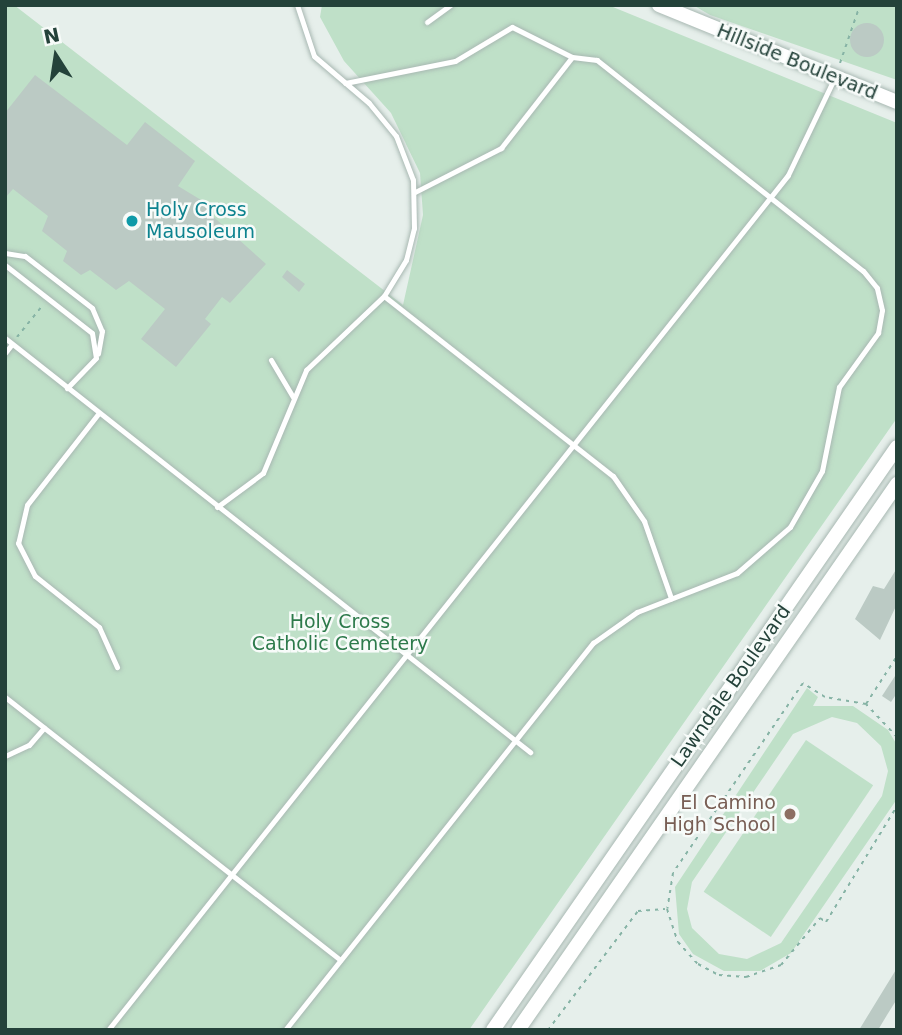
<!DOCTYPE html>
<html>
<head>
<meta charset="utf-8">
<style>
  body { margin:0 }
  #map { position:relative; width:902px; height:1035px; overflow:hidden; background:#e6efeb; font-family:"DejaVu Sans",sans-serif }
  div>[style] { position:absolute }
  .green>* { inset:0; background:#bfe0c8; transform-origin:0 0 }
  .building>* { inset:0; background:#bbcac4 }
  .round { border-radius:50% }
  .path>* { height:2px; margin-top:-1px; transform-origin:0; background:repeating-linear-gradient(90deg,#86b3a5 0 3.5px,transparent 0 8.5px) }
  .roads { filter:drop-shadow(0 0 2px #a8b8b2) drop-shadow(0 0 2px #a8b8b2) }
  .lane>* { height:5px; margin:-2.5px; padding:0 2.5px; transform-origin:2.5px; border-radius:2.5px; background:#fff }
  .secondary>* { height:14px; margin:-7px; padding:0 7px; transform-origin:7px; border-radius:7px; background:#fff }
  .dots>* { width:19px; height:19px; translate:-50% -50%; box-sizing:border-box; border:4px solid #f7fbf9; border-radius:50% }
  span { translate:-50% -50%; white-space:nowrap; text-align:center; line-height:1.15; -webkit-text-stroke:5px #f7fbf9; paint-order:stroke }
  .street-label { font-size:19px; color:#24423a }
  .culture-label { font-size:19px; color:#0d838f }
  .left { translate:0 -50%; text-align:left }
  .park-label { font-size:19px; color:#2d7a4b }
  .education-label { font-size:19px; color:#785e54 }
  .right { translate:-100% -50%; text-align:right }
  .frame { position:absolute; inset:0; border:7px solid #24423a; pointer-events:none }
  .north { position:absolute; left:21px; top:21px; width:70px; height:70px; -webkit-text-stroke:5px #f7fbf9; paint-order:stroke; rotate:348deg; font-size:19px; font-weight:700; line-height:28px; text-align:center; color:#24423a }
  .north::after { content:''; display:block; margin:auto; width:24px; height:32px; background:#24423a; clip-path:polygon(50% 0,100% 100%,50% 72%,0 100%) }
</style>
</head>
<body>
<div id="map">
  <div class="green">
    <i style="clip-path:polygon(5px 5px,14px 5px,403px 305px,423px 215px,420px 173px,391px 113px,344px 61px,320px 17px,322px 5px,608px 5px,897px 123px,897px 418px,469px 1030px,5px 1030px)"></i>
    <i style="clip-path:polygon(693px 5px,897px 5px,897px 80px,710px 15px)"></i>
    <i style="clip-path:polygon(evenodd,807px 688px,818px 697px,813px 706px,853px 706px,888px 730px,897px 745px,897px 799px,791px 953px,760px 971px,724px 971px,693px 954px,679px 934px,675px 887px,807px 688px,832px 717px,857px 723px,881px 746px,888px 771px,882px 796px,781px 943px,747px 959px,719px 954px,692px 928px,687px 909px,692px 882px,793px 734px,832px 717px)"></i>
    <i style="left:806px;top:740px;width:81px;height:183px;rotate:34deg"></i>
  </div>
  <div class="building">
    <i class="round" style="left:850px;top:23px;width:34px;height:34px"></i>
    <i style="clip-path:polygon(35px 75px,127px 145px,145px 122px,195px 161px,178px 186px,211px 206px,207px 211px,266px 264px,230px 303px,222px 297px,205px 319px,211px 324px,176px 367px,141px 339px,165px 309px,129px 281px,116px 290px,90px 270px,81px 275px,63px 261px,67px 251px,42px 231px,48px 216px,13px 189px,5px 198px,5px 113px)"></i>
    <i style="clip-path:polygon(287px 270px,305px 284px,299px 292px,282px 277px)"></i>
    <i style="clip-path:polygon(897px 568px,897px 604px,880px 640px,855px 619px,873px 586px,884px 589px)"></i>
    <i style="clip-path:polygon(897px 673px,897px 693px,891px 702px,882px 696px)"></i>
    <i style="clip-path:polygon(897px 968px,897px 999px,887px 1015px,878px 1030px,859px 1030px)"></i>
  </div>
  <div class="path">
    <i style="left:840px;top:63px;width:61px;rotate:-71deg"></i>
    <i style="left:17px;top:337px;width:40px;rotate:-51deg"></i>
    <i style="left:866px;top:704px;width:57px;rotate:-57.1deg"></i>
    <i style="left:897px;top:737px;width:45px;rotate:-133.2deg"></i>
    <i style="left:866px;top:704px;width:42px;rotate:-170.3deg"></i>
    <i style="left:825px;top:697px;width:26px;rotate:-148deg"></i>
    <i style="left:803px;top:683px;width:230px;rotate:124.4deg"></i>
    <i style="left:673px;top:873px;width:36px;rotate:99deg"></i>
    <i style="left:667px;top:909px;width:35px;rotate:72deg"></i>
    <i style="left:678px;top:942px;width:30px;rotate:48deg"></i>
    <i style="left:698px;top:964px;width:24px;rotate:28deg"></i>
    <i style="left:719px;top:975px;width:27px;rotate:4deg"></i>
    <i style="left:746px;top:977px;width:37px;rotate:-19deg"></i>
    <i style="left:781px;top:965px;width:61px;rotate:-50.3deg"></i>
    <i style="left:820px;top:918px;width:7px;rotate:34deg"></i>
    <i style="left:826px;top:922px;width:136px;rotate:-58.5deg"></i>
    <i style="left:548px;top:1030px;width:149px;rotate:-52.9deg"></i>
    <i style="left:638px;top:911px;width:27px;rotate:-4deg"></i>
  </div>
  <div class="roads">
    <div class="lane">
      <i style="left:427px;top:22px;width:29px;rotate:-36deg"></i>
      <i style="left:415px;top:192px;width:97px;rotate:-27.1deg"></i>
      <i style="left:501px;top:148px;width:115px;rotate:-52deg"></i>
      <i style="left:5px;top:253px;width:20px;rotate:9deg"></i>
      <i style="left:25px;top:256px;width:85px;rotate:37.8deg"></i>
      <i style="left:92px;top:308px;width:25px;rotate:67deg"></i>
      <i style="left:102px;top:331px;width:23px;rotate:100deg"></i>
      <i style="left:5px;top:265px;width:110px;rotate:38deg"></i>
      <i style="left:92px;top:333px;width:25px;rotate:81deg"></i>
      <i style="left:96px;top:358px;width:42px;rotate:134deg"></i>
      <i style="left:384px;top:296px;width:291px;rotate:38.2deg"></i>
      <i style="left:613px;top:476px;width:55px;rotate:55.4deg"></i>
      <i style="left:644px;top:521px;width:82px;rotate:70.7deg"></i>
      <i style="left:5px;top:338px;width:669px;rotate:38.26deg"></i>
      <i style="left:5px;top:353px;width:11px;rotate:-52deg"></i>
      <i style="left:271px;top:360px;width:43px;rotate:59.3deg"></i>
      <i style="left:98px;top:414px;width:115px;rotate:128deg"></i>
      <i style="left:27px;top:505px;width:39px;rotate:103deg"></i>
      <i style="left:18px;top:543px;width:37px;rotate:63deg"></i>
      <i style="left:35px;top:576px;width:82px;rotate:38.6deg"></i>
      <i style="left:99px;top:627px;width:44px;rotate:65.8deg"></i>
      <i style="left:217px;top:507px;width:57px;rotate:-36.5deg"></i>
      <i style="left:263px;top:473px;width:112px;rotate:-67.3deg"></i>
      <i style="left:306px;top:370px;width:108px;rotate:-43.5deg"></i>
      <i style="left:384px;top:296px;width:42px;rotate:-58.6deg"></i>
      <i style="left:406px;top:260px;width:33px;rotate:-76deg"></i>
      <i style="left:414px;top:228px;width:48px;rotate:-91.2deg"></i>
      <i style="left:413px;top:180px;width:47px;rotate:-111.1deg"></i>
      <i style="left:396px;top:136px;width:43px;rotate:-129.3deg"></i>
      <i style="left:369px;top:103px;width:72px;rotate:-139.5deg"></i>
      <i style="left:314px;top:56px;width:54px;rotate:-108.4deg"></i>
      <i style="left:5px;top:697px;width:426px;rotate:38.1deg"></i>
      <i style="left:5px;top:756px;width:26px;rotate:-25deg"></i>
      <i style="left:29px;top:745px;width:23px;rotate:-49deg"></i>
      <i style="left:108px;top:1030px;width:1092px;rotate:-51.5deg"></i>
      <i style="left:788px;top:175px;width:109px;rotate:-64.4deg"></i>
      <i style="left:285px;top:1030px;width:495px;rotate:-51.5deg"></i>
      <i style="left:593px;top:643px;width:54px;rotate:-35.2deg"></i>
      <i style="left:637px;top:612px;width:107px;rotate:-21.3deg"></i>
      <i style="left:737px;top:573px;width:70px;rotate:-41deg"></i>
      <i style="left:790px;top:527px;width:64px;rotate:-60.3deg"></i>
      <i style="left:822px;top:471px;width:86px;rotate:-78.6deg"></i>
      <i style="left:839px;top:387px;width:67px;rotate:-54.2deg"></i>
      <i style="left:878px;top:333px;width:23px;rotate:-80deg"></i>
      <i style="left:882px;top:310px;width:23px;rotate:-103deg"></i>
      <i style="left:877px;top:288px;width:22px;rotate:-129deg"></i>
      <i style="left:863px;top:271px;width:340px;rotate:-141.6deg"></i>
      <i style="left:597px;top:60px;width:25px;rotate:-173deg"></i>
      <i style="left:572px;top:57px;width:67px;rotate:-153.4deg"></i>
      <i style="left:512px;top:27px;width:66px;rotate:149.2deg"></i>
      <i style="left:455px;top:61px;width:112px;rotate:168.7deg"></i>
    </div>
    <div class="secondary">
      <i style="left:659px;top:5px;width:257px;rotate:22.2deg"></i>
      <i style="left:493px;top:1030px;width:709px;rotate:-55.28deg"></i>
      <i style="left:518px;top:1030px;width:665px;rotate:-55.23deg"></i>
    </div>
  </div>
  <div class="dots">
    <i style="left:132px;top:221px;background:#0f9aa8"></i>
    <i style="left:790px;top:814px;background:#8d6e63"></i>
  </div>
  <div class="street-label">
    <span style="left:797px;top:62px;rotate:22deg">Hillside Boulevard</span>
    <span style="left:731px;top:686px;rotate:-55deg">Lawndale Boulevard</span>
  </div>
  <div class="culture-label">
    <span class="left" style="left:146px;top:221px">Holy Cross<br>Mausoleum</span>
  </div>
  <div class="park-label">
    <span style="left:340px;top:633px">Holy Cross<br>Catholic Cemetery</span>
  </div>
  <div class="education-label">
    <span class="right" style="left:776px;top:814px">El Camino<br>High School</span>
  </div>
  <div class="frame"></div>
  <div class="north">N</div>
</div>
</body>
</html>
